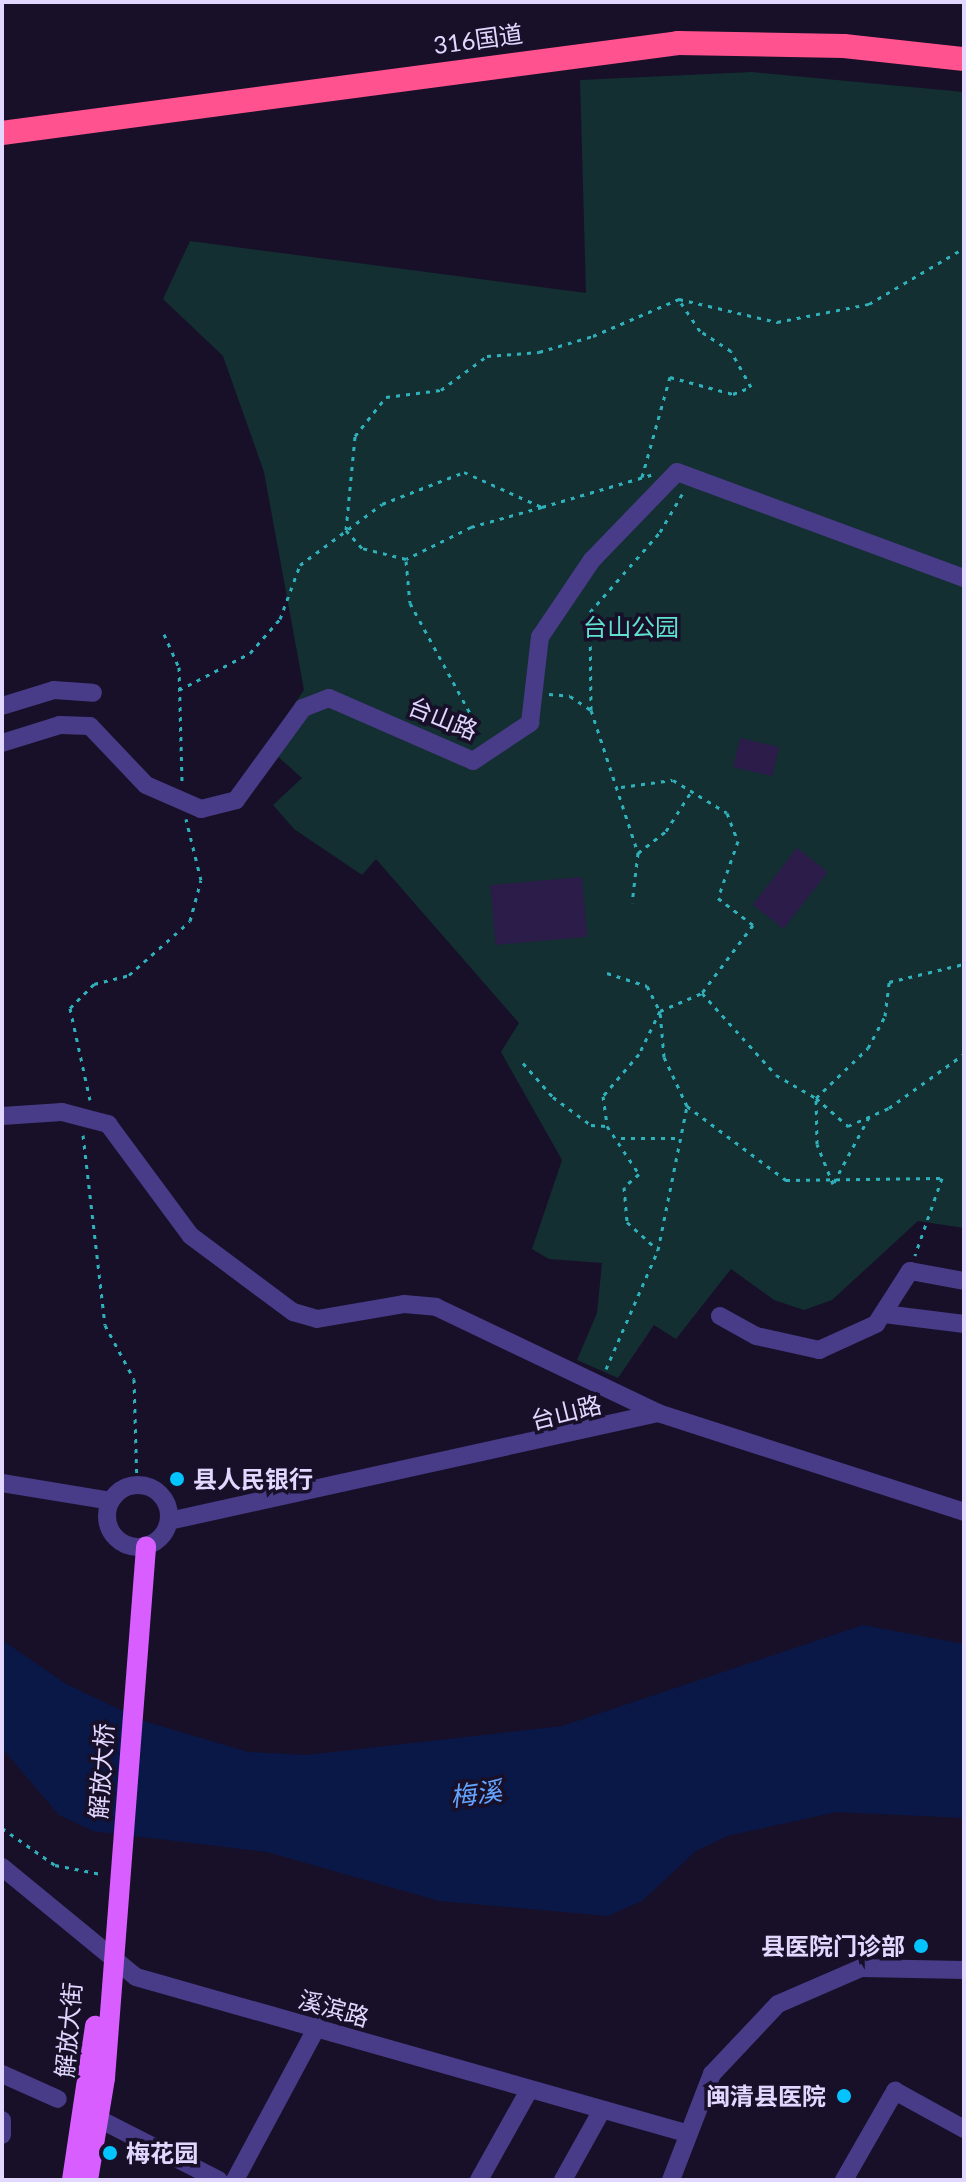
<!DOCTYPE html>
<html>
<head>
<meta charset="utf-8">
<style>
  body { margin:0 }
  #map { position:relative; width:966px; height:2182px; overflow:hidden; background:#171028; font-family:Lato,"Noto Sans SC",sans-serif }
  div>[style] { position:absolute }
  .green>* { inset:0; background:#132f32 }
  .water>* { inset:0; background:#0a1847 }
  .building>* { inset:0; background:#2b1c49; transform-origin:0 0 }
  .path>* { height:3px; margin-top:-1.5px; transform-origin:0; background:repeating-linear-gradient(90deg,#2fb1bb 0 4px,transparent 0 10px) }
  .minor>* { height:18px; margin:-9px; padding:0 9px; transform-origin:9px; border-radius:9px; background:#483b87 }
  .minor>.ring { margin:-9px; padding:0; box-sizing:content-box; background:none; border:18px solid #483b87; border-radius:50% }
  .major>* { height:20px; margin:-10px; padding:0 10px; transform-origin:10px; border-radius:10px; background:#d85eff }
  .highway>* { height:24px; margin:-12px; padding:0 12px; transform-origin:12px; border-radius:12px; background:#ff528e }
  .dots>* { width:22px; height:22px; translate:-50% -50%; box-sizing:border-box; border:4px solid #171028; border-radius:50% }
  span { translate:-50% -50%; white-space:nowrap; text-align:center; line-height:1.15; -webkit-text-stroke:7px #171028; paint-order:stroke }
  .street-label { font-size:24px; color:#e1d7ff }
  .park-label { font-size:24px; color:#61e1d2 }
  .poi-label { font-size:24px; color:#e1d7ff; font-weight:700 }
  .left { translate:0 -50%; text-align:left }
  .right { translate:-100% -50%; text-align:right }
  .water-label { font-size:26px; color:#65a3ff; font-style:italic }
  .frame { position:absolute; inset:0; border:4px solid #e1d7ff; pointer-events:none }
</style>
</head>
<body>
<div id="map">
  <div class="green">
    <i style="clip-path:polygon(752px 72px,964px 92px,964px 1228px,918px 1221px,832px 1300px,804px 1310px,774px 1300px,731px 1269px,676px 1339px,654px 1325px,618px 1378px,577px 1360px,597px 1313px,602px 1263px,549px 1259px,532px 1249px,562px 1160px,501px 1052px,519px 1023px,376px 859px,362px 875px,294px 829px,273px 805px,302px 778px,266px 746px,304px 690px,264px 472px,223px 356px,163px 299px,190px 241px,586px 293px,580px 80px)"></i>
  </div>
  <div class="water">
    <i style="clip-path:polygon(863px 1625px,964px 1644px,964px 1818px,837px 1812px,727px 1836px,696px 1851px,642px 1901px,608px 1916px,439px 1901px,267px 1852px,93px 1831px,59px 1815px,2px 1748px,2px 1640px,66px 1684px,144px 1721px,248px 1752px,307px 1755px,562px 1726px)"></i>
  </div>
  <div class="building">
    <i style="left:740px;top:738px;width:40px;height:30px;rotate:13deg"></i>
    <i style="left:797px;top:848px;width:39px;height:72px;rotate:38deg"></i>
    <i style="left:582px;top:877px;width:60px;height:92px;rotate:85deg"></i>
  </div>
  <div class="path">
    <i style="left:642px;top:477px;width:104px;rotate:-74.4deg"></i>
    <i style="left:670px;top:377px;width:65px;rotate:15.1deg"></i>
    <i style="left:733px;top:394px;width:19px;rotate:-21deg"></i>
    <i style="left:751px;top:387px;width:41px;rotate:-119.1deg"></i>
    <i style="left:731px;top:351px;width:37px;rotate:-147deg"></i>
    <i style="left:700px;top:331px;width:37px;rotate:-124deg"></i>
    <i style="left:542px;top:507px;width:74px;rotate:164.3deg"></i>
    <i style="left:471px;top:527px;width:72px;rotate:153.8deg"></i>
    <i style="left:406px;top:559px;width:45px;rotate:-166deg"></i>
    <i style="left:362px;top:548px;width:24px;rotate:-132deg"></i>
    <i style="left:346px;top:530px;width:94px;rotate:-84.5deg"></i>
    <i style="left:355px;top:436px;width:50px;rotate:-51.5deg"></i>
    <i style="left:386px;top:397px;width:55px;rotate:-7.3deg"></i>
    <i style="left:441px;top:390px;width:57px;rotate:-36.5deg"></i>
    <i style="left:487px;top:356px;width:52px;rotate:-4.4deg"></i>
    <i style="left:539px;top:352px;width:56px;rotate:-16.5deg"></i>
    <i style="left:593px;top:336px;width:94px;rotate:-23.3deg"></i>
    <i style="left:679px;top:299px;width:101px;rotate:13.2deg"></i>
    <i style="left:777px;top:322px;width:94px;rotate:-11.1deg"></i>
    <i style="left:869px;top:304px;width:110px;rotate:-30.5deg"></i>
    <i style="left:406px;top:561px;width:42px;rotate:84.6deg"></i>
    <i style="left:410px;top:603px;width:128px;rotate:61.4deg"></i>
    <i style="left:471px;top:715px;width:26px;rotate:88deg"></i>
    <i style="left:164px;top:634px;width:36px;rotate:66deg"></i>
    <i style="left:179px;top:667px;width:117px;rotate:88.5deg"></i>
    <i style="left:179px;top:690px;width:80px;rotate:-27.5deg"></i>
    <i style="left:250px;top:653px;width:45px;rotate:-48.6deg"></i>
    <i style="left:280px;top:619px;width:58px;rotate:-69.7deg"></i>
    <i style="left:300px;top:565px;width:102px;rotate:-36.6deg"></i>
    <i style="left:382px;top:504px;width:88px;rotate:-21.3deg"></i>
    <i style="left:464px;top:472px;width:85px;rotate:24.2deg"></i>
    <i style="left:542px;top:507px;width:114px;rotate:-16.4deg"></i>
    <i style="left:549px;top:694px;width:21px;rotate:5deg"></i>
    <i style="left:570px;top:696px;width:25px;rotate:34deg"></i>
    <i style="left:591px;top:710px;width:151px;rotate:71.8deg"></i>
    <i style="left:638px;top:853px;width:50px;rotate:96.8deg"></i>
    <i style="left:591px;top:710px;width:98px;rotate:-90.6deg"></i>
    <i style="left:590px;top:612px;width:106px;rotate:-48.8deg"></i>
    <i style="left:660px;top:532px;width:48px;rotate:-59.7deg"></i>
    <i style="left:621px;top:787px;width:52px;rotate:-7.7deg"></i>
    <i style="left:673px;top:780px;width:63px;rotate:31.4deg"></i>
    <i style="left:727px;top:813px;width:30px;rotate:69deg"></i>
    <i style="left:738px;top:841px;width:60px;rotate:109.3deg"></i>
    <i style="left:718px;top:898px;width:44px;rotate:37.6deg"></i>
    <i style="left:753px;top:925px;width:85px;rotate:126.9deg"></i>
    <i style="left:638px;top:853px;width:36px;rotate:-38deg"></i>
    <i style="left:666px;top:831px;width:46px;rotate:-57.3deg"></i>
    <i style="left:607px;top:973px;width:42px;rotate:18deg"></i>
    <i style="left:647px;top:986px;width:28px;rotate:63deg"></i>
    <i style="left:660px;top:1011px;width:48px;rotate:116deg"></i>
    <i style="left:639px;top:1054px;width:55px;rotate:130.6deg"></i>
    <i style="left:603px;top:1096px;width:30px;rotate:82deg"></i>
    <i style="left:607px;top:1126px;width:58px;rotate:56.3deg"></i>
    <i style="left:639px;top:1174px;width:20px;rotate:139deg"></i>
    <i style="left:624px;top:1187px;width:35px;rotate:85deg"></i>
    <i style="left:627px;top:1222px;width:42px;rotate:42.1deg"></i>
    <i style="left:523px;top:1063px;width:45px;rotate:48.6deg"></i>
    <i style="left:553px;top:1097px;width:47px;rotate:36.4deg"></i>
    <i style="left:591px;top:1125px;width:16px;rotate:4deg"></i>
    <i style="left:90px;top:1100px;width:94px;rotate:-102.3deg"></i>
    <i style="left:70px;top:1008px;width:34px;rotate:-45deg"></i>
    <i style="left:94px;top:984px;width:36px;rotate:-14deg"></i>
    <i style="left:129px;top:975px;width:81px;rotate:-41.5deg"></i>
    <i style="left:190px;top:921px;width:42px;rotate:-75deg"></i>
    <i style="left:201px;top:880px;width:63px;rotate:-103.8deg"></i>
    <i style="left:687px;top:1106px;width:124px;rotate:36.8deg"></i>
    <i style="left:786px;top:1180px;width:156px;rotate:-0.7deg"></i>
    <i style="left:942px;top:1178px;width:82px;rotate:109.3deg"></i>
    <i style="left:869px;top:1117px;width:76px;rotate:118.2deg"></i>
    <i style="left:833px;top:1184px;width:43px;rotate:-111.8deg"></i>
    <i style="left:817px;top:1144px;width:46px;rotate:-91.2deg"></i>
    <i style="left:816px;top:1098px;width:43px;rotate:41.2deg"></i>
    <i style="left:848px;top:1126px;width:45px;rotate:-23.7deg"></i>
    <i style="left:889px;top:1108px;width:92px;rotate:-35.8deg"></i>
    <i style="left:83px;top:1135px;width:191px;rotate:83.4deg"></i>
    <i style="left:105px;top:1325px;width:61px;rotate:61.8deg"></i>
    <i style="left:134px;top:1379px;width:106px;rotate:88.4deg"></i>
    <i style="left:621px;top:1138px;width:60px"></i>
    <i style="left:606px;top:1369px;width:130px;rotate:-66.4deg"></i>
    <i style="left:658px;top:1250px;width:147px;rotate:-78.6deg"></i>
    <i style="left:687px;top:1106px;width:54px;rotate:-115.1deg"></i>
    <i style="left:664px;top:1057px;width:46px;rotate:-95deg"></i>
    <i style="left:660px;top:1011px;width:46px;rotate:-23.2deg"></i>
    <i style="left:702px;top:993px;width:110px;rotate:47.9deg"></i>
    <i style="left:776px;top:1075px;width:46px;rotate:29.9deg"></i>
    <i style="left:816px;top:1098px;width:72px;rotate:-43.9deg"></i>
    <i style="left:868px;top:1048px;width:36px;rotate:-62deg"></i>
    <i style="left:885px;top:1016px;width:34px;rotate:-83deg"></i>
    <i style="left:889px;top:982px;width:77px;rotate:-13.5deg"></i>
    <i style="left:2px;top:1828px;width:65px;rotate:34.9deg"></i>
    <i style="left:55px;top:1865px;width:47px;rotate:11.1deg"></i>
  </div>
  <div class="minor">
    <i style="left:2px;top:706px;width:54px;rotate:-17.1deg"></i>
    <i style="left:54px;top:690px;width:39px;rotate:4deg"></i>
    <i style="left:2px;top:743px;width:61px;rotate:-17.2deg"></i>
    <i style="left:60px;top:725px;width:30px;rotate:2deg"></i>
    <i style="left:90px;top:726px;width:81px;rotate:46.5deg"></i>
    <i style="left:146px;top:785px;width:60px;rotate:23.6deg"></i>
    <i style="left:201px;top:809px;width:36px;rotate:-14deg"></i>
    <i style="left:236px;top:800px;width:114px;rotate:-53.9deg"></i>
    <i style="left:303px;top:708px;width:28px;rotate:-21deg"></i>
    <i style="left:329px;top:698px;width:157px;rotate:23.6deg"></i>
    <i style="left:473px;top:761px;width:69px;rotate:-33.7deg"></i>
    <i style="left:530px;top:723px;width:87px;rotate:-83.4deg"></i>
    <i style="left:540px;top:637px;width:93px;rotate:-56deg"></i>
    <i style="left:592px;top:560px;width:122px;rotate:-46deg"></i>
    <i style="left:677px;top:472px;width:306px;rotate:20.3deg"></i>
    <i style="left:2px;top:1116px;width:60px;rotate:-3.8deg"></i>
    <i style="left:62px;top:1112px;width:48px;rotate:14.6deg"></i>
    <i style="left:108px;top:1124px;width:139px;rotate:53.5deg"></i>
    <i style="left:191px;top:1236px;width:127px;rotate:36.7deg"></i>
    <i style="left:293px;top:1312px;width:25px;rotate:16deg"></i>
    <i style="left:317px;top:1319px;width:88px;rotate:-9.8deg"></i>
    <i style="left:404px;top:1304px;width:32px;rotate:5deg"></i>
    <i style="left:436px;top:1307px;width:246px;rotate:25.5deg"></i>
    <i style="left:884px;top:1314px;width:81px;rotate:7.1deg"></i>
    <i style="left:720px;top:1316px;width:41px;rotate:29.1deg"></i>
    <i style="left:756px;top:1336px;width:65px;rotate:12.5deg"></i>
    <i style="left:819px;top:1350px;width:63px;rotate:-24.5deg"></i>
    <i style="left:876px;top:1324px;width:63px;rotate:-57.3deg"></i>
    <i style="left:910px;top:1271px;width:55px;rotate:10.5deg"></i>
    <i style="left:2px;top:1483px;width:110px;rotate:9.4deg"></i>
    <i class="ring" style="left:107px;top:1485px;width:44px;height:44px"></i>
    <i style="left:169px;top:1521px;width:501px;rotate:-12.45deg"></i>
    <i style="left:658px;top:1413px;width:322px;rotate:17.9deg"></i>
    <i style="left:2px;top:1867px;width:173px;rotate:39.4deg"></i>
    <i style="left:136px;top:1977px;width:572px;rotate:15.84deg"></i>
    <i style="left:2px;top:2074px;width:61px;rotate:24.1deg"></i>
    <i style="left:2px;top:2120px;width:15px;rotate:90deg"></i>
    <i style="left:101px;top:2120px;width:132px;rotate:27deg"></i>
    <i style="left:235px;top:2180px;width:174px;rotate:-61.8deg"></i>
    <i style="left:479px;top:2180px;width:103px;rotate:-60.9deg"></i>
    <i style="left:563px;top:2180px;width:80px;rotate:-60.9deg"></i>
    <i style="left:671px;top:2180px;width:114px;rotate:-68.9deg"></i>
    <i style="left:712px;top:2074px;width:96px;rotate:-46.7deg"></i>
    <i style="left:778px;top:2004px;width:90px;rotate:-23.4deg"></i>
    <i style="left:861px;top:1968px;width:103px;rotate:1.1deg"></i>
    <i style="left:844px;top:2180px;width:103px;rotate:-60.2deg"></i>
    <i style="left:895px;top:2091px;width:79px;rotate:28.8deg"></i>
  </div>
  <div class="major">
    <i style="left:72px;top:2180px;width:156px;rotate:-81.5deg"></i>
    <i style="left:88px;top:2180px;width:103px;rotate:-80.5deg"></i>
    <i style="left:105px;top:2078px;width:533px;rotate:-85.58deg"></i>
  </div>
  <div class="highway">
    <i style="left:2px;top:133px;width:682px;rotate:-7.58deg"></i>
    <i style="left:678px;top:43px;width:166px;rotate:1deg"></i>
    <i style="left:844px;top:46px;width:121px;rotate:6.2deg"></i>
  </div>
  <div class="dots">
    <i style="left:177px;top:1479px;background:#03c4ff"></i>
    <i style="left:921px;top:1946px;background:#03c4ff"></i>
    <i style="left:844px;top:2096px;background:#03c4ff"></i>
    <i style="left:110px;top:2153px;background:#03c4ff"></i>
  </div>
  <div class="street-label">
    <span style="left:478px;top:39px;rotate:-8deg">316国道</span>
    <span style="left:443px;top:718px;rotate:22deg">台山路</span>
    <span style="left:566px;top:1412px;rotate:-14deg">台山路</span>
    <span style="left:101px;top:1771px;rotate:-86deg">解放大桥</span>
    <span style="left:334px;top:2008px;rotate:16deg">溪滨路</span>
    <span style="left:68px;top:2030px;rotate:-85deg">解放大街</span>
  </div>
  <div class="park-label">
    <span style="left:631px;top:627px">台山公园</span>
  </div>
  <div class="poi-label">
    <span class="left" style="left:193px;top:1479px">县人民银行</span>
    <span class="right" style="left:905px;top:1946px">县医院门诊部</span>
    <span class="right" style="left:826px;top:2096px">闽清县医院</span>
    <span class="left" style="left:126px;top:2153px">梅花园</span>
  </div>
  <div class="water-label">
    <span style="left:476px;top:1794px;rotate:-8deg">梅溪</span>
  </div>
  <div class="frame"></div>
</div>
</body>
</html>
